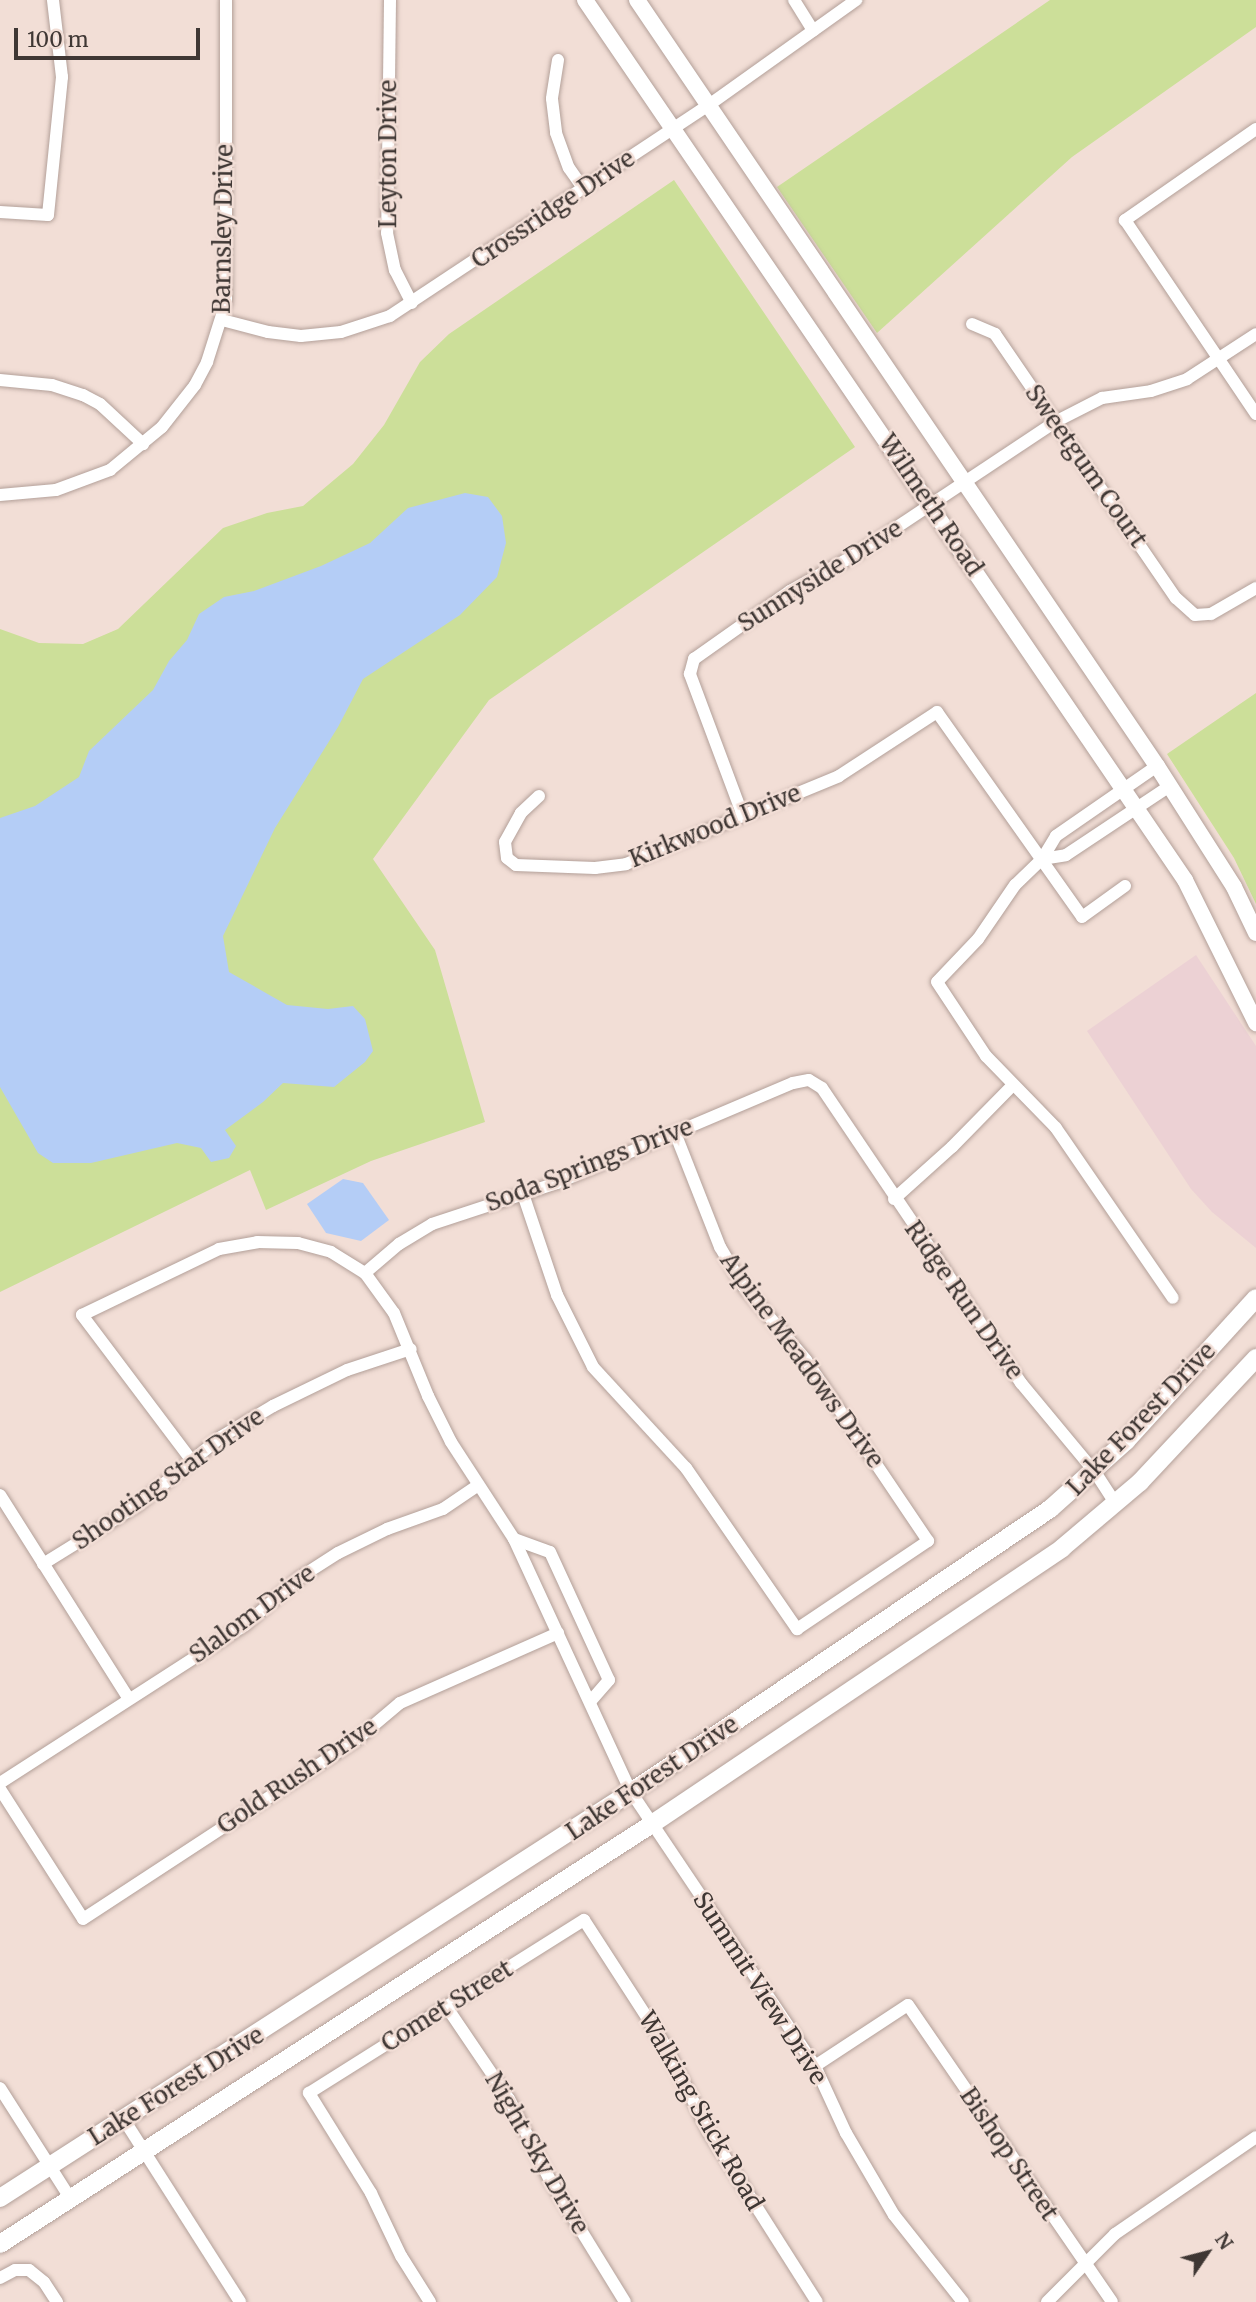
<!DOCTYPE html>
<html>
<head>
<meta charset="utf-8">
<style>
  body { margin:0 }
  #map { position:relative; width:1256px; height:2302px; overflow:hidden; background:#f2ded6; font-family:Merriweather,serif }
  div>[style] { position:absolute }
  .commercial>* { inset:0; background:#ecd1d4 }
  .green>* { inset:0; background:#ccdf99 }
  .water>* { inset:0; background:#b4cdf6 }
  .roads { filter:drop-shadow(0 0 2px #b3a099) drop-shadow(0 0 2px #b3a099) }
  .minor>* { height:12px; margin:-6px; padding:0 6px; transform-origin:6px; border-radius:6px; background:#fff }
  .tertiary>* { height:16px; margin:-8px; padding:0 8px; transform-origin:8px; border-radius:8px; background:#fff }
  .secondary>* { height:18px; margin:-9px; padding:0 9px; transform-origin:9px; border-radius:9px; background:#fff }
  span { translate:-50% -50%; white-space:nowrap; text-align:center; line-height:1.15; -webkit-text-stroke:5px #f2ded6; paint-order:stroke }
  .street-label { font-size:24px; color:#3f3734 }
  .north { position:absolute; left:1172px; top:2218px; width:70px; height:70px; -webkit-text-stroke:5px #f2ded6; paint-order:stroke; rotate:55deg; font-size:19px; font-weight:700; line-height:28px; text-align:center; color:#3f3734 }
  .north::after { content:''; display:block; margin:auto; width:24px; height:32px; background:#3f3734; clip-path:polygon(50% 0,100% 100%,50% 72%,0 100%) }
  .scale { position:absolute; left:14px; top:28px; width:186px; height:32px; box-sizing:border-box; border:4px solid #3f3734; border-top:0; padding-left:9px; font-size:21px; line-height:24px; white-space:nowrap; color:#3f3734; -webkit-text-stroke:5px #f2ded6; paint-order:stroke }
</style>
</head>
<body>
<div id="map">
  <div class="commercial">
    <i style="clip-path:polygon(1196px 955px,1256px 1046px,1256px 1248px,1212px 1212px,1191px 1189px,1087px 1031px)"></i>
  </div>
  <div class="green">
    <i style="clip-path:polygon(1050px 0,1256px 0,1256px 27px,1072px 157px,877px 333px,777px 187px)"></i>
    <i style="clip-path:polygon(674px 180px,855px 447px,489px 700px,373px 859px,435px 950px,485px 1122px,371px 1161px,266px 1210px,250px 1170px,0 1292px,0 629px,39px 643px,83px 644px,118px 629px,223px 528px,267px 513px,303px 506px,353px 464px,384px 425px,420px 362px,449px 334px)"></i>
    <i style="clip-path:polygon(1256px 693px,1256px 904px,1234px 858px,1167px 754px)"></i>
  </div>
  <div class="water">
    <i style="clip-path:polygon(465px 493px,488px 497px,502px 516px,506px 543px,497px 577px,460px 615px,363px 679px,338px 727px,275px 828px,223px 936px,229px 972px,287px 1005px,328px 1009px,353px 1006px,365px 1019px,373px 1051px,365px 1062px,334px 1087px,283px 1083px,263px 1102px,225px 1130px,236px 1146px,229px 1158px,211px 1162px,201px 1148px,177px 1143px,91px 1163px,53px 1163px,38px 1153px,0 1087px,0 818px,35px 806px,79px 777px,89px 751px,153px 690px,169px 661px,187px 640px,199px 614px,224px 597px,254px 591px,321px 566px,370px 543px,408px 508px)"></i>
    <i style="clip-path:polygon(343px 1179px,363px 1183px,389px 1220px,361px 1241px,326px 1233px,307px 1204px)"></i>
  </div>
  <div class="roads">
    <div class="minor">
      <i style="left:390px;top:0;width:233px;rotate:90.7deg"></i>
      <i style="left:387px;top:233px;width:38px;rotate:78deg"></i>
      <i style="left:395px;top:270px;width:37px;rotate:63deg"></i>
      <i style="left:794px;top:0;width:36px;rotate:58deg"></i>
      <i style="left:558px;top:60px;width:39px;rotate:99deg"></i>
      <i style="left:552px;top:99px;width:34px;rotate:83deg"></i>
      <i style="left:556px;top:133px;width:37px;rotate:70deg"></i>
      <i style="left:569px;top:168px;width:24px;rotate:55deg"></i>
      <i style="left:1256px;top:129px;width:160px;rotate:145.2deg"></i>
      <i style="left:1125px;top:220px;width:234px;rotate:56deg"></i>
      <i style="left:0;top:212px;width:48px;rotate:3.6deg"></i>
      <i style="left:48px;top:215px;width:139px;rotate:-84.2deg"></i>
      <i style="left:62px;top:77px;width:78px;rotate:-96.7deg"></i>
      <i style="left:222px;top:320px;width:48px;rotate:14.6deg"></i>
      <i style="left:268px;top:332px;width:33px;rotate:7deg"></i>
      <i style="left:301px;top:336px;width:40px;rotate:-5.7deg"></i>
      <i style="left:341px;top:332px;width:52px;rotate:-18.1deg"></i>
      <i style="left:390px;top:316px;width:382px;rotate:-33.5deg"></i>
      <i style="left:709px;top:105px;width:181px;rotate:-35.5deg"></i>
      <i style="left:972px;top:324px;width:25px;rotate:23deg"></i>
      <i style="left:995px;top:334px;width:320px;rotate:55.6deg"></i>
      <i style="left:1176px;top:598px;width:25px;rotate:42deg"></i>
      <i style="left:1195px;top:615px;width:16px;rotate:-4deg"></i>
      <i style="left:1211px;top:614px;width:52px;rotate:-30deg"></i>
      <i style="left:0;top:380px;width:52px;rotate:5.5deg"></i>
      <i style="left:52px;top:385px;width:33px;rotate:18deg"></i>
      <i style="left:83px;top:395px;width:19px;rotate:28deg"></i>
      <i style="left:100px;top:404px;width:59px;rotate:42.9deg"></i>
      <i style="left:0;top:495px;width:56px;rotate:-5.1deg"></i>
      <i style="left:56px;top:490px;width:58px;rotate:-20.3deg"></i>
      <i style="left:110px;top:470px;width:67px;rotate:-39.6deg"></i>
      <i style="left:162px;top:427px;width:53px;rotate:-51.8deg"></i>
      <i style="left:195px;top:385px;width:26px;rotate:-62deg"></i>
      <i style="left:207px;top:362px;width:63px;rotate:-72.4deg"></i>
      <i style="left:226px;top:302px;width:302px;rotate:-90deg"></i>
      <i style="left:1157px;top:766px;width:123px;rotate:145.3deg"></i>
      <i style="left:1056px;top:836px;width:27px;rotate:121deg"></i>
      <i style="left:1042px;top:859px;width:37px;rotate:136deg"></i>
      <i style="left:1015px;top:885px;width:65px;rotate:124.4deg"></i>
      <i style="left:978px;top:939px;width:59px;rotate:133.6deg"></i>
      <i style="left:937px;top:982px;width:89px;rotate:56.5deg"></i>
      <i style="left:986px;top:1056px;width:100px;rotate:45.8deg"></i>
      <i style="left:1056px;top:1128px;width:206px;rotate:55.5deg"></i>
      <i style="left:539px;top:796px;width:25px;rotate:137deg"></i>
      <i style="left:521px;top:813px;width:33px;rotate:119deg"></i>
      <i style="left:505px;top:842px;width:16px;rotate:83deg"></i>
      <i style="left:507px;top:858px;width:11px;rotate:38deg"></i>
      <i style="left:516px;top:865px;width:79px;rotate:2.2deg"></i>
      <i style="left:595px;top:868px;width:31px;rotate:-7deg"></i>
      <i style="left:626px;top:864px;width:230px;rotate:-22.4deg"></i>
      <i style="left:839px;top:776px;width:117px;rotate:-33.1deg"></i>
      <i style="left:937px;top:712px;width:251px;rotate:54.7deg"></i>
      <i style="left:1082px;top:917px;width:53px;rotate:-35.8deg"></i>
      <i style="left:743px;top:816px;width:152px;rotate:-110.5deg"></i>
      <i style="left:690px;top:674px;width:16px;rotate:-75deg"></i>
      <i style="left:694px;top:659px;width:118px;rotate:-35.3deg"></i>
      <i style="left:790px;top:591px;width:74px;rotate:-29deg"></i>
      <i style="left:855px;top:555px;width:240px;rotate:-33.6deg"></i>
      <i style="left:1055px;top:422px;width:53px;rotate:-27.1deg"></i>
      <i style="left:1102px;top:398px;width:49px;rotate:-8.1deg"></i>
      <i style="left:1151px;top:391px;width:38px;rotate:-18deg"></i>
      <i style="left:1187px;top:379px;width:82px;rotate:-33.1deg"></i>
      <i style="left:1042px;top:859px;width:24px;rotate:-9deg"></i>
      <i style="left:1066px;top:855px;width:125px;rotate:-33.6deg"></i>
      <i style="left:523px;top:1194px;width:107px;rotate:71.4deg"></i>
      <i style="left:557px;top:1295px;width:80px;rotate:63.4deg"></i>
      <i style="left:593px;top:1367px;width:137px;rotate:47.4deg"></i>
      <i style="left:686px;top:1468px;width:196px;rotate:55.4deg"></i>
      <i style="left:797px;top:1629px;width:158px;rotate:-33.9deg"></i>
      <i style="left:928px;top:1541px;width:218px;rotate:-124deg"></i>
      <i style="left:806px;top:1360px;width:97px;rotate:-130.4deg"></i>
      <i style="left:743px;top:1286px;width:45px;rotate:-120.5deg"></i>
      <i style="left:720px;top:1247px;width:123px;rotate:-111.5deg"></i>
      <i style="left:894px;top:1199px;width:78px;rotate:-41.9deg"></i>
      <i style="left:952px;top:1147px;width:86px;rotate:-45.5deg"></i>
      <i style="left:365px;top:1273px;width:45px;rotate:-40.5deg"></i>
      <i style="left:399px;top:1244px;width:39px;rotate:-31deg"></i>
      <i style="left:432px;top:1224px;width:132px;rotate:-18.2deg"></i>
      <i style="left:557px;top:1183px;width:256px;rotate:-23deg"></i>
      <i style="left:793px;top:1083px;width:16px;rotate:-11deg"></i>
      <i style="left:809px;top:1080px;width:15px;rotate:32deg"></i>
      <i style="left:822px;top:1088px;width:356px;rotate:56deg"></i>
      <i style="left:1021px;top:1383px;width:116px;rotate:50.3deg"></i>
      <i style="left:1095px;top:1472px;width:38px;rotate:57deg"></i>
      <i style="left:192px;top:1461px;width:183px;rotate:-127deg"></i>
      <i style="left:82px;top:1315px;width:152px;rotate:-25.7deg"></i>
      <i style="left:219px;top:1249px;width:39px;rotate:-10deg"></i>
      <i style="left:257px;top:1242px;width:41px;rotate:1.4deg"></i>
      <i style="left:298px;top:1243px;width:34px;rotate:15deg"></i>
      <i style="left:331px;top:1252px;width:40px;rotate:32deg"></i>
      <i style="left:365px;top:1273px;width:49px;rotate:54.1deg"></i>
      <i style="left:394px;top:1313px;width:90px;rotate:67.7deg"></i>
      <i style="left:428px;top:1396px;width:51px;rotate:63.4deg"></i>
      <i style="left:451px;top:1442px;width:116px;rotate:57deg"></i>
      <i style="left:514px;top:1539px;width:279px;rotate:65.2deg"></i>
      <i style="left:631px;top:1792px;width:330px;rotate:56.1deg"></i>
      <i style="left:815px;top:2066px;width:74px;rotate:65.2deg"></i>
      <i style="left:846px;top:2133px;width:95px;rotate:59.7deg"></i>
      <i style="left:894px;top:2215px;width:111px;rotate:51.6deg"></i>
      <i style="left:0;top:1495px;width:241px;rotate:57.7deg"></i>
      <i style="left:514px;top:1539px;width:38px;rotate:20deg"></i>
      <i style="left:550px;top:1552px;width:141px;rotate:65.3deg"></i>
      <i style="left:609px;top:1680px;width:29px;rotate:131deg"></i>
      <i style="left:43px;top:1564px;width:112px;rotate:-31.8deg"></i>
      <i style="left:138px;top:1505px;width:107px;rotate:-39.3deg"></i>
      <i style="left:221px;top:1437px;width:61px;rotate:-30.8deg"></i>
      <i style="left:273px;top:1406px;width:82px;rotate:-25.9deg"></i>
      <i style="left:347px;top:1370px;width:67px;rotate:-18.2deg"></i>
      <i style="left:0;top:1783px;width:292px;rotate:-32.8deg"></i>
      <i style="left:245px;top:1625px;width:72px;rotate:-41deg"></i>
      <i style="left:299px;top:1578px;width:46px;rotate:-32.7deg"></i>
      <i style="left:338px;top:1553px;width:55px;rotate:-26.1deg"></i>
      <i style="left:387px;top:1529px;width:59px;rotate:-19.7deg"></i>
      <i style="left:443px;top:1509px;width:41px;rotate:-34.1deg"></i>
      <i style="left:0;top:1789px;width:154px;rotate:57.4deg"></i>
      <i style="left:83px;top:1919px;width:325px;rotate:-33.2deg"></i>
      <i style="left:355px;top:1741px;width:59px;rotate:-40.2deg"></i>
      <i style="left:400px;top:1703px;width:173px;rotate:-23.9deg"></i>
      <i style="left:446px;top:2006px;width:112px;rotate:55.9deg"></i>
      <i style="left:509px;top:2099px;width:91px;rotate:63.2deg"></i>
      <i style="left:550px;top:2180px;width:143px;rotate:58.4deg"></i>
      <i style="left:815px;top:2066px;width:111px;rotate:-33.3deg"></i>
      <i style="left:908px;top:2005px;width:360px;rotate:55.5deg"></i>
      <i style="left:0;top:2088px;width:130px;rotate:57.5deg"></i>
      <i style="left:123px;top:2118px;width:218px;rotate:57.5deg"></i>
      <i style="left:0;top:2278px;width:17px;rotate:-28deg"></i>
      <i style="left:15px;top:2270px;width:14px"></i>
      <i style="left:29px;top:2270px;width:19px;rotate:39deg"></i>
      <i style="left:44px;top:2282px;width:24px;rotate:57deg"></i>
      <i style="left:430px;top:2302px;width:54px;rotate:-122.2deg"></i>
      <i style="left:401px;top:2256px;width:70px;rotate:-115.5deg"></i>
      <i style="left:371px;top:2193px;width:118px;rotate:-121.8deg"></i>
      <i style="left:309px;top:2093px;width:325px;rotate:-32.2deg"></i>
      <i style="left:584px;top:1920px;width:149px;rotate:57.1deg"></i>
      <i style="left:665px;top:2045px;width:97px;rotate:63.2deg"></i>
      <i style="left:709px;top:2132px;width:201px;rotate:57.6deg"></i>
      <i style="left:1047px;top:2302px;width:96px;rotate:-45deg"></i>
      <i style="left:1115px;top:2234px;width:171px;rotate:-34.5deg"></i>
    </div>
    <div class="tertiary">
      <i style="left:585px;top:0;width:1065px;rotate:55.71deg"></i>
      <i style="left:1185px;top:880px;width:160px;rotate:63.6deg"></i>
      <i style="left:637px;top:0;width:926px;rotate:55.83deg"></i>
      <i style="left:1157px;top:766px;width:143px;rotate:57.5deg"></i>
      <i style="left:1234px;top:887px;width:51px;rotate:64.4deg"></i>
    </div>
    <div class="secondary">
      <i style="left:0;top:2198px;width:750px;rotate:-32.76deg"></i>
      <i style="left:631px;top:1792px;width:506px;rotate:-34.04deg"></i>
      <i style="left:1050px;top:1509px;width:102px;rotate:-41.8deg"></i>
      <i style="left:1126px;top:1441px;width:193px;rotate:-47.7deg"></i>
      <i style="left:0;top:2244px;width:776px;rotate:-32.79deg"></i>
      <i style="left:652px;top:1824px;width:494px;rotate:-33.9deg"></i>
      <i style="left:1062px;top:1548px;width:102px;rotate:-40.2deg"></i>
      <i style="left:1140px;top:1482px;width:170px;rotate:-46.9deg"></i>
    </div>
  </div>
  <div class="street-label">
    <span style="left:388px;top:154px;rotate:-90deg">Leyton Drive</span>
    <span style="left:553px;top:209px;rotate:-34deg">Crossridge Drive</span>
    <span style="left:223px;top:229px;rotate:-89deg">Barnsley Drive</span>
    <span style="left:1086px;top:466px;rotate:55deg">Sweetgum Court</span>
    <span style="left:931px;top:505px;rotate:56deg">Wilmeth Road</span>
    <span style="left:820px;top:576px;rotate:-32deg">Sunnyside Drive</span>
    <span style="left:715px;top:826px;rotate:-22deg">Kirkwood Drive</span>
    <span style="left:589px;top:1165px;rotate:-21deg">Soda Springs Drive</span>
    <span style="left:964px;top:1300px;rotate:55deg">Ridge Run Drive</span>
    <span style="left:802px;top:1360px;rotate:54deg">Alpine Meadows Drive</span>
    <span style="left:1141px;top:1419px;rotate:-46deg">Lake Forest Drive</span>
    <span style="left:168px;top:1479px;rotate:-35deg">Shooting Star Drive</span>
    <span style="left:252px;top:1614px;rotate:-36deg">Slalom Drive</span>
    <span style="left:297px;top:1776px;rotate:-34deg">Gold Rush Drive</span>
    <span style="left:652px;top:1778px;rotate:-34deg">Lake Forest Drive</span>
    <span style="left:760px;top:1988px;rotate:57deg">Summit View Drive</span>
    <span style="left:447px;top:2006px;rotate:-32deg">Comet Street</span>
    <span style="left:176px;top:2086px;rotate:-32deg">Lake Forest Drive</span>
    <span style="left:701px;top:2111px;rotate:60deg">Walking Stick Road</span>
    <span style="left:537px;top:2153px;rotate:60deg">Night Sky Drive</span>
    <span style="left:1009px;top:2154px;rotate:56deg">Bishop Street</span>
  </div>
  <div class="north">N</div>
  <div class="scale">100 m</div>
</div>
</body>
</html>
